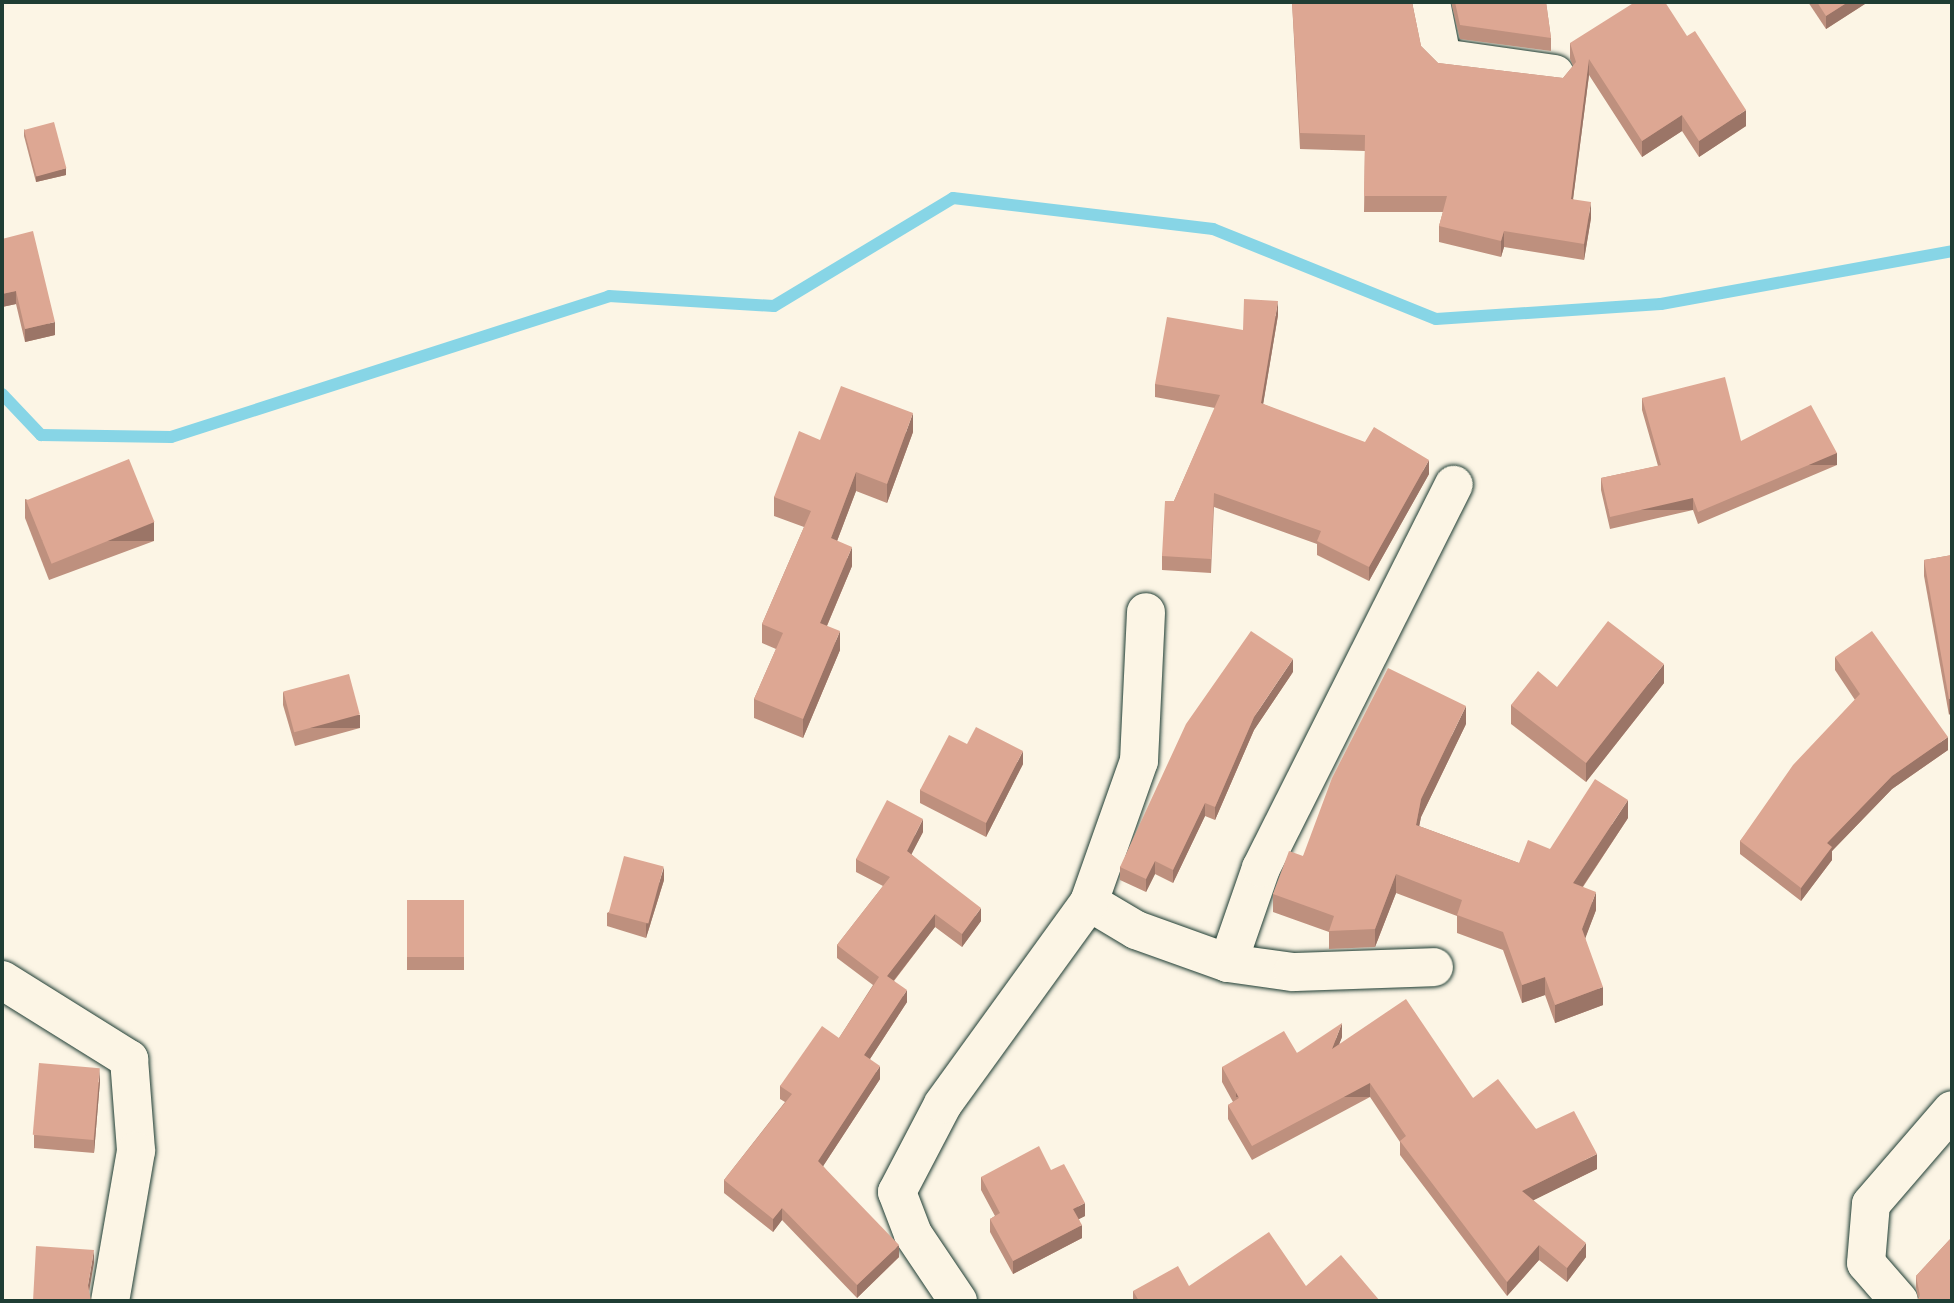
<!DOCTYPE html>
<html>
<head>
<meta charset="utf-8">
<style>
  body { margin:0 }
  #map { position:relative; width:1954px; height:1303px; overflow:hidden; background:#fcf5e5; font-family:"Indie Flower",sans-serif }
  div>[style] { position:absolute }
  .stream>* { height:12px; margin:-6px; padding:0 6px; transform-origin:6px; border-radius:6px; background:#87d5e6 }
  .roads { filter:drop-shadow(0 0 2px #1f3d34) drop-shadow(0 0 2px #1f3d34) }
  .minor>* { height:38px; margin:-19px; padding:0 19px; transform-origin:19px; border-radius:19px; background:#fcf5e5 }
  .wall>* { inset:0; background:#be907e; transform-origin:0 0 }
  .shaded-wall>* { inset:0; background:#9b7567; transform-origin:0 0 }
  .building>* { inset:0; background:#dda793; transform-origin:0 0 }
  span { translate:-50% -50%; white-space:nowrap; text-align:center; line-height:1.15; -webkit-text-stroke:5px #fcf5e5; paint-order:stroke }
  .frame { position:absolute; inset:0; border:4px solid #1f3d34; pointer-events:none }
</style>
</head>
<body>
<div id="map">
  <div class="stream">
    <i style="left:2px;top:394px;width:57px;rotate:46.4deg"></i>
    <i style="left:41px;top:435px;width:130px;rotate:0.9deg"></i>
    <i style="left:171px;top:437px;width:460px;rotate:-17.8deg"></i>
    <i style="left:609px;top:296px;width:165px;rotate:3.5deg"></i>
    <i style="left:774px;top:306px;width:209px;rotate:-31.1deg"></i>
    <i style="left:953px;top:198px;width:262px;rotate:6.8deg"></i>
    <i style="left:1213px;top:229px;width:240px;rotate:22deg"></i>
    <i style="left:1436px;top:319px;width:225px;rotate:-3.8deg"></i>
    <i style="left:1661px;top:304px;width:296px;rotate:-10.3deg"></i>
  </div>
  <div class="roads">
    <div class="minor">
      <i style="left:1431px;top:2px;width:57px;rotate:78.9deg"></i>
      <i style="left:1442px;top:58px;width:114px;rotate:8.1deg"></i>
      <i style="left:1089px;top:902px;width:55px;rotate:30.8deg"></i>
      <i style="left:1136px;top:930px;width:98px;rotate:19.7deg"></i>
      <i style="left:1228px;top:963px;width:101px;rotate:-70.8deg"></i>
      <i style="left:1261px;top:868px;width:429px;rotate:-63.3deg"></i>
      <i style="left:1228px;top:963px;width:66px;rotate:7.9deg"></i>
      <i style="left:1293px;top:972px;width:141px;rotate:-2deg"></i>
      <i style="left:2px;top:980px;width:150px;rotate:31.9deg"></i>
      <i style="left:129px;top:1059px;width:92px;rotate:85.6deg"></i>
      <i style="left:136px;top:1151px;width:152px;rotate:99.8deg"></i>
      <i style="left:958px;top:1301px;width:81px;rotate:-123.9deg"></i>
      <i style="left:913px;top:1234px;width:45px;rotate:-110.9deg"></i>
      <i style="left:897px;top:1192px;width:99px;rotate:-62.4deg"></i>
      <i style="left:943px;top:1104px;width:249px;rotate:-54.1deg"></i>
      <i style="left:1089px;top:902px;width:150px;rotate:-70.5deg"></i>
      <i style="left:1139px;top:761px;width:149px;rotate:-87.3deg"></i>
      <i style="left:1899px;top:1301px;width:50px;rotate:-131deg"></i>
      <i style="left:1866px;top:1263px;width:59px;rotate:-85.2deg"></i>
      <i style="left:1871px;top:1204px;width:124px;rotate:-49.2deg"></i>
    </div>
  </div>
  <div class="wall">
    <i style="clip-path:polygon(1292px 2px,1412px 2px,1421px 46px,1438px 63px,1563px 78px,1573px 66px,1570px 59px,1570px 43px,1687px 36px,1746px 126px,1699px 157px,1682px 131px,1642px 157px,1589px 75px,1573px 199px,1591px 218px,1584px 260px,1504px 247px,1501px 257px,1439px 242px,1439px 226px,1443px 212px,1364px 212px,1365px 151px,1300px 149px)"></i>
    <i style="clip-path:polygon(1451px 2px,1546px 2px,1551px 38px,1551px 51px,1460px 39px)"></i>
    <i style="clip-path:polygon(1808px 2px,1868px 2px,1826px 29px)"></i>
    <i style="clip-path:polygon(24px 129px,66px 175px,36px 182px,24px 136px)"></i>
    <i style="clip-path:polygon(2px 239px,55px 335px,25px 342px,16px 304px,2px 307px)"></i>
    <i style="clip-path:polygon(1278px 315px,1263px 404px,1429px 474px,1369px 581px,1317px 555px,1317px 544px,1214px 507px,1211px 573px,1162px 570px,1162px 556px,1174px 501px,1215px 408px,1155px 397px,1155px 384px,1243px 330px)"></i>
    <i style="clip-path:polygon(1642px 398px,1741px 441px,1837px 465px,1698px 524px,1693px 510px,1610px 529px,1601px 490px,1601px 478px,1658px 466px,1642px 410px)"></i>
    <i style="clip-path:polygon(913px 432px,887px 503px,856px 491px,837px 541px,852px 566px,827px 626px,840px 650px,803px 738px,754px 718px,754px 699px,776px 649px,762px 643px,762px 624px,804px 527px,774px 516px,774px 497px,820px 440px)"></i>
    <i style="clip-path:polygon(25px 499px,154px 541px,49px 580px,25px 518px)"></i>
    <i style="clip-path:polygon(1952px 555px,1949px 715px,1924px 576px,1924px 560px)"></i>
    <i style="clip-path:polygon(1835px 657px,1948px 750px,1892px 789px,1832px 851px,1832px 860px,1801px 901px,1740px 854px,1740px 841px,1855px 700px,1835px 670px)"></i>
    <i style="clip-path:polygon(1293px 672px,1254px 730px,1215px 820px,1205px 816px,1173px 883px,1155px 874px,1146px 892px,1120px 880px,1120px 867px)"></i>
    <i style="clip-path:polygon(1664px 683px,1586px 782px,1511px 724px,1511px 705px,1557px 687px)"></i>
    <i style="clip-path:polygon(283px 692px,360px 728px,295px 746px,283px 705px)"></i>
    <i style="clip-path:polygon(1466px 724px,1421px 817px,1419px 826px,1519px 863px,1550px 849px,1628px 818px,1583px 887px,1596px 910px,1585px 938px,1603px 1005px,1555px 1023px,1545px 995px,1522px 1003px,1503px 950px,1457px 933px,1457px 916px,1396px 893px,1375px 947px,1329px 949px,1329px 932px,1273px 912px,1273px 894px,1303px 856px)"></i>
    <i style="clip-path:polygon(967px 744px,1023px 764px,986px 837px,920px 803px,920px 790px)"></i>
    <i style="clip-path:polygon(923px 832px,911px 854px,981px 921px,962px 947px,935px 927px,894px 981px,907px 1002px,870px 1059px,880px 1079px,823px 1166px,899px 1257px,857px 1298px,782px 1220px,773px 1232px,724px 1193px,724px 1180px,785px 1102px,780px 1099px,780px 1086px,839px 1038px,873px 985px,837px 958px,837px 945px,883px 886px,856px 872px,856px 859px)"></i>
    <i style="clip-path:polygon(664px 880px,646px 938px,607px 926px,607px 913px)"></i>
    <i style="left:407px;top:900px;width:57px;height:70px"></i>
    <i style="clip-path:polygon(1342px 1037px,1339px 1044px,1473px 1098px,1536px 1129px,1597px 1169px,1533px 1200px,1586px 1257px,1567px 1282px,1539px 1260px,1507px 1296px,1400px 1155px,1400px 1142px,1370px 1097px,1252px 1160px,1228px 1119px,1228px 1105px,1233px 1102px,1222px 1082px,1222px 1067px,1297px 1053px)"></i>
    <i style="clip-path:polygon(100px 1081px,94px 1153px,34px 1148px,34px 1135px)"></i>
    <i style="clip-path:polygon(1051px 1170px,1085px 1216px,1079px 1219px,1082px 1238px,1013px 1274px,990px 1232px,990px 1219px,995px 1216px,981px 1190px,981px 1177px)"></i>
    <i style="clip-path:polygon(1952px 1237px,1918px 1298px,1916px 1288px,1916px 1276px)"></i>
    <i style="clip-path:polygon(1189px 1286px,1306px 1286px,1380px 1301px,1133px 1301px,1133px 1291px)"></i>
  </div>
  <div class="shaded-wall">
    <i style="clip-path:polygon(1848px 2px,1868px 2px,1826px 29px,1826px 16px)"></i>
    <i style="clip-path:polygon(1589px 59px,1589px 75px,1571px 215px,1571px 199px)"></i>
    <i style="clip-path:polygon(1746px 110px,1746px 126px,1699px 157px,1699px 141px)"></i>
    <i style="clip-path:polygon(1682px 115px,1682px 131px,1642px 157px,1642px 141px)"></i>
    <i style="clip-path:polygon(66px 168px,66px 175px,36px 182px,36px 176px)"></i>
    <i style="clip-path:polygon(1591px 202px,1591px 218px,1584px 260px,1584px 244px)"></i>
    <i style="clip-path:polygon(1504px 231px,1504px 247px,1501px 257px,1501px 241px)"></i>
    <i style="clip-path:polygon(16px 291px,16px 304px,2px 307px,2px 294px)"></i>
    <i style="clip-path:polygon(1278px 301px,1278px 315px,1261px 417px,1261px 403px)"></i>
    <i style="clip-path:polygon(55px 322px,55px 335px,25px 342px,25px 329px)"></i>
    <i style="clip-path:polygon(913px 413px,913px 432px,887px 503px,887px 484px)"></i>
    <i style="left:1837px;top:453px;width:12px;height:151px;rotate:90deg"></i>
    <i style="clip-path:polygon(1429px 460px,1429px 474px,1369px 581px,1369px 567px)"></i>
    <i style="clip-path:polygon(856px 472px,856px 491px,831px 557px,831px 538px)"></i>
    <i style="left:1693px;top:498px;width:12px;height:85px;rotate:90deg"></i>
    <i style="left:154px;top:522px;width:19px;height:112px;rotate:90deg"></i>
    <i style="clip-path:polygon(852px 547px,852px 566px,820px 642px,820px 623px)"></i>
    <i style="clip-path:polygon(840px 631px,840px 650px,803px 738px,803px 719px)"></i>
    <i style="clip-path:polygon(1293px 659px,1293px 672px,1254px 730px,1215px 820px,1215px 807px,1254px 717px)"></i>
    <i style="clip-path:polygon(1664px 664px,1664px 683px,1586px 782px,1586px 763px)"></i>
    <i style="clip-path:polygon(1952px 696px,1952px 712px,1949px 715px,1949px 699px)"></i>
    <i style="clip-path:polygon(1466px 706px,1466px 724px,1421px 817px,1416px 843px,1416px 825px,1421px 799px)"></i>
    <i style="left:360px;top:715px;width:13px;height:67px;rotate:90deg"></i>
    <i style="clip-path:polygon(1948px 737px,1948px 750px,1892px 789px,1832px 851px,1832px 860px,1801px 901px,1801px 888px,1827px 843px,1892px 776px)"></i>
    <i style="clip-path:polygon(1023px 751px,1023px 764px,986px 837px,986px 823px)"></i>
    <i style="clip-path:polygon(1628px 800px,1628px 818px,1573px 901px,1573px 883px)"></i>
    <i style="clip-path:polygon(1205px 803px,1205px 816px,1173px 883px,1173px 870px)"></i>
    <i style="clip-path:polygon(923px 819px,923px 832px,907px 863px,907px 851px)"></i>
    <i style="clip-path:polygon(1155px 861px,1155px 874px,1146px 892px,1146px 879px)"></i>
    <i style="clip-path:polygon(664px 867px,664px 880px,646px 938px,646px 925px)"></i>
    <i style="clip-path:polygon(1396px 874px,1396px 893px,1375px 947px,1375px 929px)"></i>
    <i style="clip-path:polygon(1596px 892px,1596px 910px,1582px 947px,1582px 929px)"></i>
    <i style="clip-path:polygon(981px 908px,981px 921px,962px 947px,962px 934px)"></i>
    <i style="clip-path:polygon(935px 914px,935px 927px,887px 989px,887px 976px)"></i>
    <i style="clip-path:polygon(1545px 977px,1545px 995px,1522px 1003px,1522px 985px)"></i>
    <i style="clip-path:polygon(1603px 987px,1603px 1005px,1555px 1023px,1555px 1005px)"></i>
    <i style="clip-path:polygon(907px 990px,907px 1002px,864px 1068px,864px 1055px)"></i>
    <i style="clip-path:polygon(1342px 1023px,1342px 1037px,1332px 1063px,1332px 1049px)"></i>
    <i style="clip-path:polygon(880px 1066px,880px 1079px,818px 1174px,818px 1161px)"></i>
    <i style="clip-path:polygon(100px 1068px,100px 1081px,94px 1153px,94px 1140px)"></i>
    <i style="left:1370px;top:1083px;width:14px;height:134px;rotate:90deg"></i>
    <i style="clip-path:polygon(1597px 1154px,1597px 1169px,1522px 1206px,1522px 1191px)"></i>
    <i style="clip-path:polygon(1085px 1203px,1085px 1216px,1073px 1222px,1073px 1209px)"></i>
    <i style="clip-path:polygon(782px 1208px,782px 1220px,773px 1232px,773px 1219px)"></i>
    <i style="clip-path:polygon(1082px 1225px,1082px 1238px,1013px 1274px,1013px 1261px)"></i>
    <i style="clip-path:polygon(1586px 1243px,1586px 1257px,1567px 1282px,1567px 1268px)"></i>
    <i style="clip-path:polygon(899px 1245px,899px 1257px,857px 1298px,857px 1285px)"></i>
    <i style="clip-path:polygon(1539px 1245px,1539px 1260px,1507px 1296px,1507px 1282px)"></i>
    <i style="clip-path:polygon(94px 1250px,94px 1263px,88px 1298px,88px 1285px)"></i>
  </div>
  <div class="building">
    <i style="clip-path:polygon(1292px 2px,1412px 2px,1421px 46px,1438px 63px,1563px 78px,1576px 62px,1570px 43px,1635px 2px,1665px 2px,1687px 36px,1695px 31px,1746px 110px,1699px 141px,1682px 115px,1642px 141px,1589px 59px,1571px 199px,1591px 202px,1584px 244px,1504px 231px,1501px 241px,1439px 226px,1447px 196px,1364px 196px,1365px 135px,1300px 133px)"></i>
    <i style="clip-path:polygon(1455px 2px,1546px 2px,1551px 38px,1460px 25px)"></i>
    <i style="clip-path:polygon(1817px 2px,1848px 2px,1826px 16px)"></i>
    <i style="left:54px;top:122px;width:48px;height:31px;rotate:75deg"></i>
    <i style="clip-path:polygon(33px 231px,55px 322px,25px 329px,16px 291px,2px 294px,2px 239px)"></i>
    <i style="clip-path:polygon(1244px 299px,1278px 301px,1261px 403px,1365px 442px,1374px 427px,1429px 460px,1369px 567px,1317px 541px,1321px 531px,1214px 493px,1211px 559px,1162px 556px,1165px 501px,1174px 501px,1220px 395px,1155px 384px,1167px 317px,1243px 330px)"></i>
    <i style="clip-path:polygon(1725px 377px,1741px 441px,1811px 405px,1837px 453px,1698px 512px,1693px 498px,1610px 517px,1601px 478px,1661px 465px,1642px 398px)"></i>
    <i style="clip-path:polygon(841px 386px,913px 413px,887px 484px,856px 472px,831px 538px,852px 547px,820px 623px,840px 631px,803px 719px,754px 699px,783px 633px,762px 624px,811px 511px,774px 497px,799px 431px,820px 440px)"></i>
    <i style="left:129px;top:459px;width:68px;height:111px;rotate:68deg"></i>
    <i style="clip-path:polygon(1952px 555px,1952px 696px,1949px 699px,1924px 560px)"></i>
    <i style="clip-path:polygon(1608px 621px,1664px 664px,1586px 763px,1511px 705px,1538px 671px,1557px 687px)"></i>
    <i style="clip-path:polygon(1251px 631px,1293px 659px,1254px 717px,1215px 807px,1205px 803px,1173px 870px,1155px 861px,1146px 879px,1120px 867px,1186px 724px)"></i>
    <i style="clip-path:polygon(1872px 631px,1948px 737px,1892px 776px,1827px 843px,1832px 847px,1801px 888px,1740px 841px,1793px 765px,1860px 694px,1835px 657px)"></i>
    <i style="clip-path:polygon(1388px 668px,1466px 706px,1421px 799px,1416px 825px,1519px 863px,1528px 840px,1550px 849px,1595px 779px,1628px 800px,1573px 883px,1596px 892px,1582px 929px,1603px 987px,1555px 1005px,1545px 977px,1522px 985px,1503px 932px,1457px 915px,1462px 900px,1396px 874px,1375px 929px,1329px 931px,1334px 916px,1273px 894px,1289px 851px,1303px 856px,1332px 778px)"></i>
    <i style="left:349px;top:674px;width:42px;height:68px;rotate:75deg"></i>
    <i style="clip-path:polygon(976px 727px,1023px 751px,986px 823px,920px 790px,949px 735px,967px 744px)"></i>
    <i style="clip-path:polygon(887px 800px,923px 819px,907px 851px,981px 908px,962px 934px,935px 914px,887px 976px,907px 990px,864px 1055px,880px 1066px,818px 1161px,899px 1245px,857px 1285px,782px 1208px,773px 1219px,724px 1180px,792px 1094px,780px 1086px,822px 1026px,839px 1038px,879px 977px,837px 945px,890px 877px,856px 859px)"></i>
    <i style="left:624px;top:856px;width:41px;height:59px;rotate:15deg"></i>
    <i style="left:407px;top:900px;width:57px;height:57px"></i>
    <i style="clip-path:polygon(1406px 999px,1473px 1098px,1498px 1079px,1536px 1129px,1574px 1111px,1597px 1154px,1522px 1191px,1586px 1243px,1567px 1268px,1539px 1245px,1507px 1282px,1400px 1141px,1406px 1136px,1370px 1083px,1252px 1146px,1228px 1105px,1239px 1098px,1222px 1067px,1284px 1031px,1297px 1053px,1342px 1023px,1332px 1049px)"></i>
    <i style="left:39px;top:1063px;width:61px;height:72px;rotate:5deg"></i>
    <i style="clip-path:polygon(1039px 1146px,1051px 1170px,1064px 1164px,1085px 1203px,1073px 1209px,1082px 1225px,1013px 1261px,990px 1219px,1000px 1213px,981px 1177px)"></i>
    <i style="clip-path:polygon(1269px 1232px,1306px 1286px,1341px 1255px,1380px 1301px,1139px 1301px,1133px 1291px,1178px 1266px,1189px 1286px)"></i>
    <i style="clip-path:polygon(1952px 1237px,1952px 1301px,1916px 1301px,1920px 1296px,1916px 1276px)"></i>
    <i style="clip-path:polygon(36px 1246px,94px 1250px,88px 1285px,91px 1301px,33px 1301px)"></i>
  </div>
  <div class="frame"></div>
</div>
</body>
</html>
